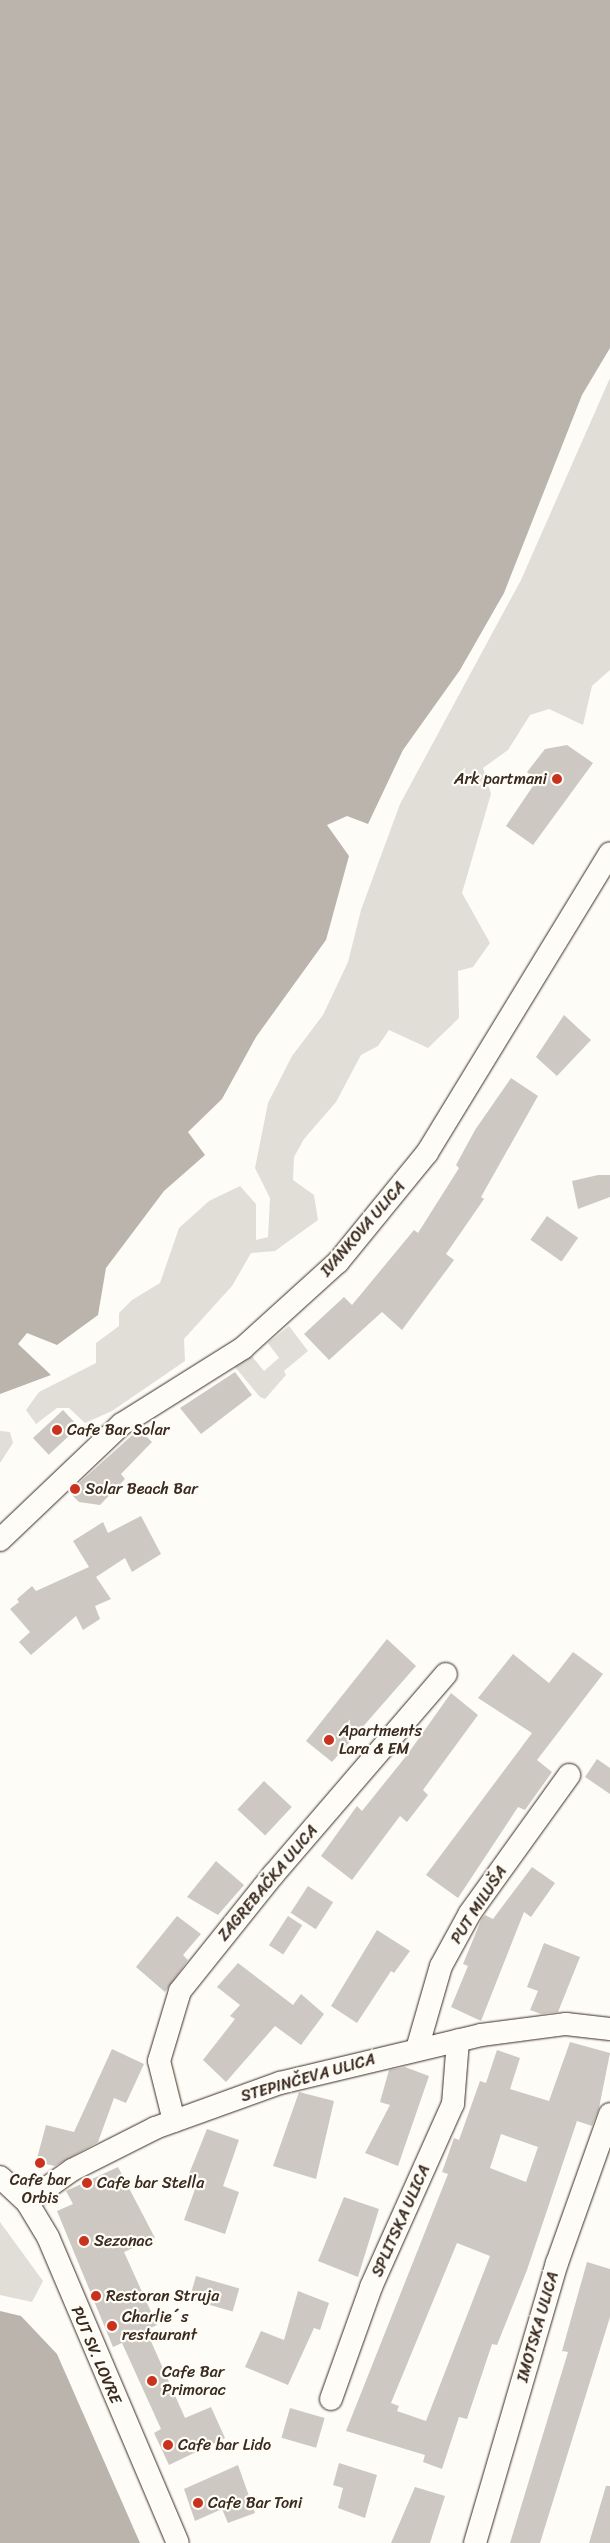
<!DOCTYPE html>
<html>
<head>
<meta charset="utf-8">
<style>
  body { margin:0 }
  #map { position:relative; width:610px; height:2543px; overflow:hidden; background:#fdfcf7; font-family:Sriracha,sans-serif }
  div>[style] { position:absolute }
  .green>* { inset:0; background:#e1ded7 }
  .water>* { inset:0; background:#bbb4ad }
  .building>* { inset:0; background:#cdc8c2; transform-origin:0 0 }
  .roads { filter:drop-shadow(0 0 1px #3b2a1e) drop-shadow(0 0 1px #3b2a1e) }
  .minor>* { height:22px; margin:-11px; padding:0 11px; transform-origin:11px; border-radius:11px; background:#fdfcf7 }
  .dots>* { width:14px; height:14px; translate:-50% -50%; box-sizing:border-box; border:2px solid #fdfcf7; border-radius:50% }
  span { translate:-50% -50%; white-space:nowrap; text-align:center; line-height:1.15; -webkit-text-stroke:4.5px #fdfcf7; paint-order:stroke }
  .poi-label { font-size:16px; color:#3b2a1e }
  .right { translate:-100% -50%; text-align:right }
  .left { translate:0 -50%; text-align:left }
  .street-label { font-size:16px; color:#3b2a1e }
</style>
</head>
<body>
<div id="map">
  <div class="green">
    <i style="clip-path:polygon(610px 378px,610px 670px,592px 686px,583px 725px,549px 709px,530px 715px,508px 750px,483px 768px,491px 794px,462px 893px,490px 943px,473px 967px,458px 971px,459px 1018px,428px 1048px,389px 1030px,378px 1046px,361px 1055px,336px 1102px,304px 1139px,294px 1157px,293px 1180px,314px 1195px,318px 1220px,275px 1251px,251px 1253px,232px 1286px,184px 1339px,185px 1361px,112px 1411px,85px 1423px,69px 1408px,57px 1408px,36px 1424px,26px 1410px,39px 1392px,96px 1363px,96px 1343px,119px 1326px,119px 1313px,132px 1300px,160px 1283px,179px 1228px,209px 1201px,240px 1186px,256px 1204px,256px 1240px,268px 1237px,270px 1198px,255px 1168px,268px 1103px,292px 1056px,323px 1015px,348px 962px,361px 910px,400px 804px,521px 580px)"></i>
    <i style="clip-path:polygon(289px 1326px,308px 1351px,284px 1371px,286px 1375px,265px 1399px,260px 1397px,235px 1367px,250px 1354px,264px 1371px,279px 1358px,268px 1343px)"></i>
    <i style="clip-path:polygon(0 1431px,10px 1432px,13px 1443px,0 1463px)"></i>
    <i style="clip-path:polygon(0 2222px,43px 2281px,32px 2302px,0 2295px)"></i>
  </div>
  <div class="water">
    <i style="clip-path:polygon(0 0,610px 0,610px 348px,582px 395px,504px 593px,460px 670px,403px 750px,368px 824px,347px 816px,327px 825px,349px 856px,326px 940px,256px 1037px,222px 1099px,188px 1132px,205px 1155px,164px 1191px,106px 1268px,98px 1315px,57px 1345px,27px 1333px,18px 1344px,51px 1375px,0 1394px)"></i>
    <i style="clip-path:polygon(0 2311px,21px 2316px,57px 2354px,140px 2543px,0 2543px)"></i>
  </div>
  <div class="building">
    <i style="clip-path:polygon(567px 745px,593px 763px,533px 845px,506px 826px,537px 780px,527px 772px,545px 749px)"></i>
    <i style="clip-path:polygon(564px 1015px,591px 1040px,557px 1076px,536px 1057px)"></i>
    <i style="clip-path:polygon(511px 1078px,538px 1096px,481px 1197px,484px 1199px,446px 1254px,454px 1260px,402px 1330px,382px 1312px,329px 1360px,304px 1334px,344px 1297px,352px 1305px,414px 1230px,418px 1233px,459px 1168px,456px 1165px,475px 1130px)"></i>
    <i style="clip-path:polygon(598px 1175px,610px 1175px,610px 1197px,578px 1209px,572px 1181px)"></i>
    <i style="left:547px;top:1216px;width:38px;height:29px;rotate:35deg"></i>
    <i style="clip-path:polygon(235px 1372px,252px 1395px,201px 1434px,180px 1408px)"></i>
    <i style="left:63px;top:1410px;width:23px;height:41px;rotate:47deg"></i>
    <i style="clip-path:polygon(139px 1429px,152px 1442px,121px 1474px,125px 1479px,100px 1505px,79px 1502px,69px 1492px)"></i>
    <i style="clip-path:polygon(141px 1516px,161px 1554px,132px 1572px,125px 1558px,96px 1577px,111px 1599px,95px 1606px,100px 1619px,83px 1630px,76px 1616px,31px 1655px,19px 1642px,30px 1632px,10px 1609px,19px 1602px,17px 1599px,32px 1586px,36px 1591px,89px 1567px,73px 1541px,103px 1522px,108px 1533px)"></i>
    <i style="clip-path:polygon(387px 1639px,416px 1666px,332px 1762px,306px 1741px)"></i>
    <i style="clip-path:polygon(573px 1652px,603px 1674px,537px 1760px,552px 1772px,525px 1810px,518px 1807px,458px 1898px,426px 1875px,532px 1733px,478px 1698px,513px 1654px,549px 1683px)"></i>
    <i style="clip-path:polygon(451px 1693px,478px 1715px,423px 1790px,428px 1795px,407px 1822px,400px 1816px,352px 1880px,321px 1856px,357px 1806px,362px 1811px,407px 1755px)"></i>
    <i style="clip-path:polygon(597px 1759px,610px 1768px,610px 1794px,585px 1777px)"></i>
    <i style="left:264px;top:1781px;width:38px;height:39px;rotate:43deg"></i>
    <i style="clip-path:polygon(216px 1861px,244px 1885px,218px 1915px,187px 1897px)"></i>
    <i style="clip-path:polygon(532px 1867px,555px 1883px,531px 1917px,524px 1912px,481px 2021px,451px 2007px,468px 1966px,463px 1964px,482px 1918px,485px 1915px,493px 1919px)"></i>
    <i style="left:308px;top:1886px;width:30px;height:32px;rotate:33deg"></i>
    <i style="clip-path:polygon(177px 1916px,201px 1934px,183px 1955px,188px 1960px,165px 1992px,136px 1967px)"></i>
    <i style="left:288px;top:1916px;width:17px;height:35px;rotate:33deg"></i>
    <i style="clip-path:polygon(377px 1930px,410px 1951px,394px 1973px,391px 1971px,357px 2023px,331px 2006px)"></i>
    <i style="clip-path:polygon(544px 1943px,580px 1957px,558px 2012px,541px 2014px,530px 2010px,538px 1991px,527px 1987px)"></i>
    <i style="clip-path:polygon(238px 1963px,293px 2005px,301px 1994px,324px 2014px,301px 2045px,275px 2026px,226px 2082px,203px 2060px,235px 2019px,230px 2016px,240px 2005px,217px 1987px)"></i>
    <i style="clip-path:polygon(evenodd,570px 2042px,610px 2053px,599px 2108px,592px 2126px,577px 2121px,527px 2270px,497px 2345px,492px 2344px,467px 2419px,459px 2417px,442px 2469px,423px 2462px,425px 2455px,346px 2431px,448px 2174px,442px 2172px,454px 2138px,459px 2140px,480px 2081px,486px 2083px,497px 2050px,520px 2058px,510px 2089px,549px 2101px,570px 2042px,501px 2134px,538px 2147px,526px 2182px,490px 2168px,501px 2134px,570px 2042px,457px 2243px,490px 2256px,426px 2421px,397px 2411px,399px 2406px,391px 2403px,457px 2243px)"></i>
    <i style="clip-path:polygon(112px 2049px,144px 2064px,126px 2103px,114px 2098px,98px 2142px,55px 2166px,36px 2162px,46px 2125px,74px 2132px)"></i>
    <i style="clip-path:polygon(405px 2067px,429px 2076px,398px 2166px,365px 2153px,390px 2105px,380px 2102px,389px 2070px)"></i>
    <i style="clip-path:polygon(299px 2092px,334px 2101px,316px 2179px,273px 2166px)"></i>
    <i style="clip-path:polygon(207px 2129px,239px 2140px,223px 2186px,239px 2192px,225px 2234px,184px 2220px,199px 2178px,189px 2174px)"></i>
    <i style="clip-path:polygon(118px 2167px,155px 2238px,124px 2252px,157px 2325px,146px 2330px,185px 2418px,211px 2407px,225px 2438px,169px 2465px,154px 2433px,161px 2429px,122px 2343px,113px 2347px,57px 2211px,73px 2204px,66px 2191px)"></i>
    <i style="clip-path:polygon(344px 2197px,379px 2209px,358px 2277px,318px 2261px)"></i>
    <i style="clip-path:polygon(587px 2262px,610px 2269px,610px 2317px,540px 2543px,510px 2543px,568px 2352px,562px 2351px)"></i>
    <i style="left:196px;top:2276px;width:45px;height:24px;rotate:16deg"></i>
    <i style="clip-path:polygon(298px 2291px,329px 2303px,320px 2330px,314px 2328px,288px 2385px,245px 2367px,261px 2331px,284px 2340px)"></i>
    <i style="left:290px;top:2408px;width:36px;height:31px;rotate:16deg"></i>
    <i style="clip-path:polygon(339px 2463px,377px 2475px,365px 2518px,338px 2508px,343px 2488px,333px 2485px)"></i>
    <i style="clip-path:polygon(238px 2465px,255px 2513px,228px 2523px,222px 2509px,195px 2521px,184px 2489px)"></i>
    <i style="clip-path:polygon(606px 2486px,610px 2486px,610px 2543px,589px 2543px)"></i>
    <i style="clip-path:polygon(415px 2487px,445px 2496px,430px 2543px,391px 2543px)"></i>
  </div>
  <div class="roads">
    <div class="minor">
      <i style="left:0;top:1540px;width:168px;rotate:-43.6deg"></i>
      <i style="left:122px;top:1424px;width:143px;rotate:-32.1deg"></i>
      <i style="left:243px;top:1348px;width:128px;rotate:-42.2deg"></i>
      <i style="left:338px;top:1262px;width:141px;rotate:-50.8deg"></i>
      <i style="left:427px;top:1153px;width:351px;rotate:-58.6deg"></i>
      <i style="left:417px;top:2049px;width:86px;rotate:-73.9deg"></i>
      <i style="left:441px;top:1966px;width:60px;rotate:-61.3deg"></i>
      <i style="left:470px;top:1913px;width:170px;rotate:-54.3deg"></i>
      <i style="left:174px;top:2121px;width:62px;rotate:-104deg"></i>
      <i style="left:159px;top:2061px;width:73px;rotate:-73.3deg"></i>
      <i style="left:180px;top:1991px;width:149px;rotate:-51.3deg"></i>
      <i style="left:273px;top:1875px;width:265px;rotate:-49.3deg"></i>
      <i style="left:0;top:2177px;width:37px;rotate:43deg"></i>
      <i style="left:27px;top:2202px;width:41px;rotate:59deg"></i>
      <i style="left:48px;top:2237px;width:332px;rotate:67deg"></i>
      <i style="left:27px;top:2202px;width:55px;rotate:-35.4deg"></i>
      <i style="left:72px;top:2170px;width:93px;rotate:-26.8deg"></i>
      <i style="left:155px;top:2128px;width:133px;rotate:-19.8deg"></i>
      <i style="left:280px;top:2083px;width:207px;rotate:-13.4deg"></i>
      <i style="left:481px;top:2035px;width:86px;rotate:-7.4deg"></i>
      <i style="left:566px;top:2024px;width:44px;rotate:6.5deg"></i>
      <i style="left:331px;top:2399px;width:119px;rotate:-70.3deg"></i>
      <i style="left:371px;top:2287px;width:201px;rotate:-65.9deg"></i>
      <i style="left:453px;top:2104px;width:64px;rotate:-85.5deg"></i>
      <i style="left:475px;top:2543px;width:292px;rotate:-73.7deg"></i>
      <i style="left:557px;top:2263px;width:158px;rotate:-70.4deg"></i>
    </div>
  </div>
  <div class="dots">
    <i style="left:557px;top:779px;background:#c8321e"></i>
    <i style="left:57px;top:1430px;background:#c8321e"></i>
    <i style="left:75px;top:1489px;background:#c8321e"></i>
    <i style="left:329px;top:1740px;background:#c8321e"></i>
    <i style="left:40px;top:2163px;background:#c8321e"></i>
    <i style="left:87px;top:2183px;background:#c8321e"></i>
    <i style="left:84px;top:2241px;background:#c8321e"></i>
    <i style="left:96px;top:2296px;background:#c8321e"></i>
    <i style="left:112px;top:2326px;background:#c8321e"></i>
    <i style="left:152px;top:2381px;background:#c8321e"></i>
    <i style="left:168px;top:2445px;background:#c8321e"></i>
    <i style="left:198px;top:2503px;background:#c8321e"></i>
  </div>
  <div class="poi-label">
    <span class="right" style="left:547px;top:779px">Ark partmani</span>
    <span class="left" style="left:67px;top:1430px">Cafe Bar Solar</span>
    <span class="left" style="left:85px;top:1489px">Solar Beach Bar</span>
    <span class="left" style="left:339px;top:1740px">Apartments<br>Lara &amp; EM</span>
    <span style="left:40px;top:2189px">Cafe bar<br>Orbis</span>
    <span class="left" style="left:97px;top:2183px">Cafe bar Stella</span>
    <span class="left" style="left:94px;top:2241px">Sezonac</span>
    <span class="left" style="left:106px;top:2296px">Restoran Struja</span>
    <span class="left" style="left:122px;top:2326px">Charlie´s<br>restaurant</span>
    <span class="left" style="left:162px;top:2381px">Cafe Bar<br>Primorac</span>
    <span class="left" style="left:178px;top:2445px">Cafe bar Lido</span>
    <span class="left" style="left:208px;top:2503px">Cafe Bar Toni</span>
  </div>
  <div class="street-label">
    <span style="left:363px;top:1229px;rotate:-49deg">IVANKOVA ULICA</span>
    <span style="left:268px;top:1883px;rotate:-50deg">ZAGREBAČKA ULICA</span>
    <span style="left:479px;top:1905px;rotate:-57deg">PUT MILUŠA</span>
    <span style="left:308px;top:2078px;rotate:-16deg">STEPINČEVA ULICA</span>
    <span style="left:401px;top:2221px;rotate:-66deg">SPLITSKA ULICA</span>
    <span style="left:538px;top:2327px;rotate:-74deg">IMOTSKA ULICA</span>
    <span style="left:96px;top:2355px;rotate:67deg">PUT SV. LOVRE</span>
  </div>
</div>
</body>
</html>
